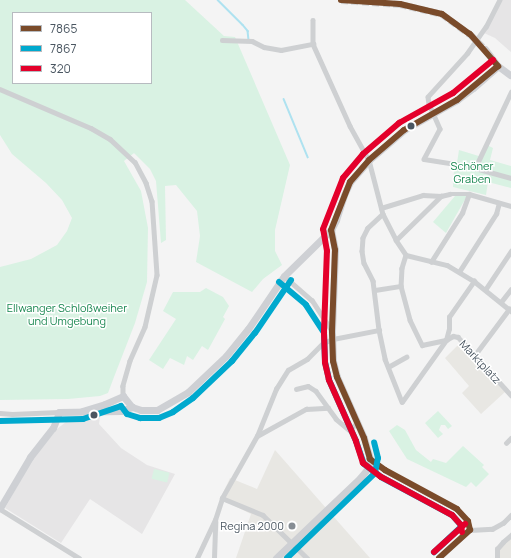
<!DOCTYPE html>
<html>
<head>
<meta charset="utf-8">
<style>
  body { margin:0 }
  #map { position:relative; width:511px; height:558px; overflow:hidden; background:#f4f4f4; font-family:Manrope,sans-serif }
  div>[style] { position:absolute }
  .commercial>* { inset:0; background:#e8e7e3 }
  .education>* { inset:0; background:#e6e5e6 }
  .green>* { inset:0; background:#d9f2e3; transform-origin:0 0 }
  .stream>* { height:1.5px; margin:-0.75px; padding:0 0.75px; transform-origin:0.75px; border-radius:0.75px; background:#aee2f0 }
  .secondary-tunnel>* { height:7px; margin-top:-3.5px; transform-origin:0; background:repeating-linear-gradient(90deg,#d2d4d7 0 7px,transparent 0 10.5px) }
  .street>* { height:4.5px; margin:-2.25px; padding:0 2.25px; transform-origin:2.25px; border-radius:2.25px; background:#ced0d2 }
  .secondary>* { height:7px; margin:-3.5px; padding:0 3.5px; transform-origin:3.5px; border-radius:3.5px; background:#ced0d4 }
  .bus-1>* { height:6px; margin:-3px; padding:0 3px; transform-origin:3px; border-radius:3px; background:#7a4b2a }
  .bus-2>* { height:6px; margin:-3px; padding:0 3px; transform-origin:3px; border-radius:3px; background:#00a9ce }
  .bus-3>* { height:6px; margin:-3px; padding:0 3px; transform-origin:3px; border-radius:3px; background:#e4002b }
  .dots>* { width:11px; height:11px; translate:-50% -50%; box-sizing:border-box; border:2px solid #fff; border-radius:50% }
  span { translate:-50% -50%; white-space:nowrap; text-align:center; line-height:1.15; -webkit-text-stroke:3px #fff; paint-order:stroke }
  .park-label { font-size:11px; color:#17864f }
  .street-label { font-size:11px; color:#4a5661 }
  .poi-label { font-size:11px; color:#4a5661 }
  .right { translate:-100% -50%; text-align:right }
  .legend { position:absolute; left:12px; top:12px; width:140px; height:72px; box-sizing:border-box; background:#fff; border:1px solid #b7bbc0; margin:0; padding:5px 7px; list-style:none; font-size:12px; color:#4a5661 }
  .legend li { display:flex; align-items:center; gap:8px; height:20px }
  .legend b { width:20px; border:1px solid #b7bbc0 }
</style>
</head>
<body>
<div id="map">
  <div class="commercial">
    <i style="clip-path:polygon(460px 343px,505px 392px,481px 414px,462px 393px,469px 386px,445px 358px)"></i>
    <i style="clip-path:polygon(275px 450px,370px 558px,236px 558px,251px 514px,220px 499px,230px 478px,257px 489px)"></i>
    <i style="clip-path:polygon(511px 537px,511px 558px,497px 558px,499px 547px)"></i>
  </div>
  <div class="education">
    <i style="clip-path:polygon(502px 0,511px 0,511px 52px,495px 38px,484px 33px)"></i>
    <i style="clip-path:polygon(100px 417px,99px 424px,121px 448px,147px 465px,175px 474px,142px 534px,90px 499px,61px 543px,5px 508px,32px 460px,57px 429px,71px 418px)"></i>
  </div>
  <div class="green">
    <i style="clip-path:polygon(evenodd,0 0,185px 0,224px 36px,235px 37px,290px 165px,275px 230px,275px 251px,282px 265px,263px 279px,252px 292px,196px 262px,200px 236px,197px 211px,176px 185px,165px 186px,166px 240px,161px 243px,156px 181px,150px 169px,132px 151px,134px 153px,124px 161px,141px 191px,148px 228px,147px 282px,135px 323px,114px 377px,108px 393px,100px 396px,68px 399px,0 400px,0 267px,31px 259px,57px 245px,67px 231px,72px 218px,62px 200px,46px 183px,12px 154px,0 135px,0 0,13px 13px,151px 13px,151px 83px,13px 83px,13px 13px)"></i>
    <i style="clip-path:polygon(487px 145px,493px 148px,490px 160px,511px 166px,511px 188px,488px 182px,486px 195px,453px 187px,454px 169px,456px 169px,459px 150px,482px 157px)"></i>
    <i style="clip-path:polygon(455px 196px,467px 196px,446px 233px,433px 222px)"></i>
    <i style="clip-path:polygon(206px 288px,223px 297px,229px 306px,223px 317px,225px 319px,208px 350px,202px 346px,193px 360px,187px 356px,184px 365px,170px 358px,163px 369px,149px 360px,176px 319px,163px 311px,173px 292px,200px 292px)"></i>
    <i style="clip-path:polygon(438px 411px,452px 426px,448px 429px,445px 425px,441px 425px,439px 430px,443px 434px,438px 438px,425px 423px)"></i>
    <i style="clip-path:polygon(397px 425px,405px 430px,416px 450px,431px 462px,433px 459px,446px 463px,463px 446px,484px 465px,482px 467px,489px 474px,476px 487px,471px 482px,466px 487px,407px 459px,389px 431px)"></i>
    <i style="left:154px;top:469px;width:16px;height:10px;rotate:14deg"></i>
  </div>
  <div class="stream">
    <i style="left:218px;top:0;width:35px;rotate:45deg"></i>
    <i style="left:243px;top:25px;width:8px;rotate:50deg"></i>
    <i style="left:248px;top:31px;width:9px;rotate:84deg"></i>
    <i style="left:284px;top:99px;width:63px;rotate:67.5deg"></i>
  </div>
  <div class="secondary-tunnel">
    <i style="left:341px;top:0;width:59px;rotate:3.9deg"></i>
    <i style="left:400px;top:4px;width:43px;rotate:13.4deg"></i>
    <i style="left:442px;top:14px;width:34px;rotate:36deg"></i>
    <i style="left:470px;top:34px;width:21px;rotate:45deg"></i>
  </div>
  <div class="street">
    <i style="left:500px;top:0;width:30px;rotate:117deg"></i>
    <i style="left:486px;top:27px;width:32px;rotate:125deg"></i>
    <i style="left:468px;top:53px;width:59px;rotate:132.3deg"></i>
    <i style="left:428px;top:97px;width:7px;rotate:82deg"></i>
    <i style="left:429px;top:104px;width:27px;rotate:66deg"></i>
    <i style="left:440px;top:129px;width:34px;rotate:118deg"></i>
    <i style="left:424px;top:159px;width:45px;rotate:9deg"></i>
    <i style="left:468px;top:166px;width:45px;rotate:15.6deg"></i>
    <i style="left:313px;top:20px;width:24px;rotate:90deg"></i>
    <i style="left:313px;top:44px;width:90px;rotate:65.7deg"></i>
    <i style="left:350px;top:126px;width:39px;rotate:61deg"></i>
    <i style="left:369px;top:160px;width:56px;rotate:75.5deg"></i>
    <i style="left:383px;top:214px;width:29px;rotate:63deg"></i>
    <i style="left:396px;top:240px;width:18px;rotate:56deg"></i>
    <i style="left:222px;top:40px;width:30px;rotate:2deg"></i>
    <i style="left:252px;top:41px;width:13px;rotate:27deg"></i>
    <i style="left:264px;top:47px;width:17px;rotate:10deg"></i>
    <i style="left:281px;top:50px;width:33px;rotate:-11deg"></i>
    <i style="left:0;top:89px;width:99px;rotate:23.2deg"></i>
    <i style="left:91px;top:128px;width:22px;rotate:30deg"></i>
    <i style="left:110px;top:139px;width:34px;rotate:43deg"></i>
    <i style="left:135px;top:162px;width:24px;rotate:62deg"></i>
    <i style="left:146px;top:183px;width:19px;rotate:72deg"></i>
    <i style="left:152px;top:201px;width:74px;rotate:86.1deg"></i>
    <i style="left:157px;top:275px;width:53px;rotate:103deg"></i>
    <i style="left:145px;top:327px;width:37px;rotate:114deg"></i>
    <i style="left:130px;top:361px;width:26px;rotate:106deg"></i>
    <i style="left:123px;top:386px;width:10px;rotate:90deg"></i>
    <i style="left:475px;top:168px;width:84px;rotate:-64.7deg"></i>
    <i style="left:381px;top:208px;width:44px;rotate:-17.2deg"></i>
    <i style="left:423px;top:195px;width:18px;rotate:3deg"></i>
    <i style="left:441px;top:196px;width:9px;rotate:-13deg"></i>
    <i style="left:450px;top:194px;width:19px"></i>
    <i style="left:469px;top:194px;width:44px;rotate:15.9deg"></i>
    <i style="left:383px;top:214px;width:21px;rotate:137deg"></i>
    <i style="left:368px;top:228px;width:11px;rotate:117deg"></i>
    <i style="left:363px;top:238px;width:13px;rotate:94deg"></i>
    <i style="left:362px;top:251px;width:12px;rotate:81deg"></i>
    <i style="left:364px;top:263px;width:20px;rotate:63deg"></i>
    <i style="left:373px;top:281px;width:49px;rotate:83deg"></i>
    <i style="left:379px;top:330px;width:30px;rotate:78deg"></i>
    <i style="left:385px;top:359px;width:46px;rotate:68.4deg"></i>
    <i style="left:396px;top:240px;width:63px;rotate:-44.4deg"></i>
    <i style="left:406px;top:255px;width:14px;rotate:107deg"></i>
    <i style="left:402px;top:268px;width:18px;rotate:93deg"></i>
    <i style="left:401px;top:286px;width:35px;rotate:75deg"></i>
    <i style="left:410px;top:320px;width:28px;rotate:64deg"></i>
    <i style="left:422px;top:345px;width:25px;rotate:-12deg"></i>
    <i style="left:446px;top:340px;width:8px;rotate:-30deg"></i>
    <i style="left:453px;top:336px;width:5px;rotate:11deg"></i>
    <i style="left:458px;top:337px;width:79px;rotate:47.6deg"></i>
    <i style="left:406px;top:255px;width:42px;rotate:13.7deg"></i>
    <i style="left:447px;top:265px;width:31px;rotate:31deg"></i>
    <i style="left:474px;top:281px;width:48px;rotate:39deg"></i>
    <i style="left:431px;top:262px;width:58px;rotate:-57.7deg"></i>
    <i style="left:462px;top:213px;width:20px;rotate:-70deg"></i>
    <i style="left:459px;top:272px;width:69px;rotate:-57.5deg"></i>
    <i style="left:496px;top:214px;width:11px;rotate:-75deg"></i>
    <i style="left:284px;top:276px;width:37px;rotate:41deg"></i>
    <i style="left:312px;top:300px;width:37px;rotate:57deg"></i>
    <i style="left:375px;top:290px;width:26px;rotate:-9deg"></i>
    <i style="left:485px;top:290px;width:47px;rotate:-56.3deg"></i>
    <i style="left:501px;top:302px;width:16px;rotate:-52deg"></i>
    <i style="left:474px;top:356px;width:59px;rotate:-53.3deg"></i>
    <i style="left:388px;top:367px;width:21px;rotate:-29deg"></i>
    <i style="left:296px;top:389px;width:12px;rotate:-14deg"></i>
    <i style="left:308px;top:386px;width:9px;rotate:32deg"></i>
    <i style="left:316px;top:391px;width:34px;rotate:54deg"></i>
    <i style="left:336px;top:419px;width:17px;rotate:40deg"></i>
    <i style="left:349px;top:430px;width:11px;rotate:-41deg"></i>
    <i style="left:402px;top:402px;width:76px;rotate:-54.6deg"></i>
    <i style="left:446px;top:340px;width:11px;rotate:-75deg"></i>
    <i style="left:449px;top:329px;width:12px;rotate:-90deg"></i>
    <i style="left:449px;top:317px;width:44px;rotate:-55.2deg"></i>
    <i style="left:0;top:413px;width:12px;rotate:5deg"></i>
    <i style="left:12px;top:414px;width:47px;rotate:-2.4deg"></i>
    <i style="left:257px;top:436px;width:56px;rotate:-28.9deg"></i>
    <i style="left:306px;top:409px;width:22px;rotate:-3deg"></i>
    <i style="left:506px;top:443px;width:7px;rotate:-45deg"></i>
    <i style="left:370px;top:459px;width:19px;rotate:36deg"></i>
    <i style="left:385px;top:470px;width:82px;rotate:28.4deg"></i>
    <i style="left:457px;top:509px;width:16px;rotate:47deg"></i>
    <i style="left:468px;top:521px;width:9px;rotate:77deg"></i>
    <i style="left:222px;top:498px;width:44px;rotate:22.5deg"></i>
    <i style="left:263px;top:515px;width:62px;rotate:44.3deg"></i>
    <i style="left:0;top:509px;width:93px;rotate:31.8deg"></i>
    <i style="left:470px;top:530px;width:22px;rotate:-3deg"></i>
    <i style="left:492px;top:529px;width:13px;rotate:-29deg"></i>
    <i style="left:503px;top:523px;width:11px;rotate:-45deg"></i>
    <i style="left:197px;top:558px;width:42px;rotate:-64.7deg"></i>
    <i style="left:215px;top:520px;width:23px;rotate:-72deg"></i>
    <i style="left:222px;top:498px;width:71px;rotate:-60.6deg"></i>
    <i style="left:257px;top:436px;width:51px;rotate:-68deg"></i>
    <i style="left:276px;top:389px;width:22px;rotate:-58deg"></i>
    <i style="left:288px;top:370px;width:22px;rotate:-30deg"></i>
    <i style="left:307px;top:359px;width:23px;rotate:-45deg"></i>
    <i style="left:323px;top:343px;width:11px;rotate:-22deg"></i>
    <i style="left:333px;top:339px;width:47px;rotate:-11.1deg"></i>
    <i style="left:214px;top:558px;width:36px;rotate:-88deg"></i>
    <i style="left:439px;top:558px;width:42px;rotate:-42.1deg"></i>
    <i style="left:497px;top:558px;width:9px;rotate:-90deg"></i>
    <i style="left:497px;top:549px;width:9px;rotate:-49deg"></i>
    <i style="left:503px;top:542px;width:11px;rotate:-41deg"></i>
  </div>
  <div class="secondary">
    <i style="left:485px;top:49px;width:21px;rotate:53deg"></i>
    <i style="left:498px;top:66px;width:15px;rotate:37deg"></i>
    <i style="left:82px;top:411px;width:24px;rotate:-17deg"></i>
    <i style="left:105px;top:404px;width:20px;rotate:-24deg"></i>
    <i style="left:123px;top:396px;width:14px;rotate:51deg"></i>
    <i style="left:132px;top:407px;width:9px;rotate:18deg"></i>
    <i style="left:141px;top:410px;width:16px"></i>
    <i style="left:157px;top:410px;width:36px;rotate:-30deg"></i>
    <i style="left:188px;top:392px;width:52px;rotate:-43.5deg"></i>
    <i style="left:226px;top:356px;width:35px;rotate:-51deg"></i>
    <i style="left:248px;top:329px;width:64px;rotate:-55.8deg"></i>
    <i style="left:284px;top:276px;width:66px;rotate:-44.4deg"></i>
    <i style="left:331px;top:230px;width:11px;rotate:-63deg"></i>
    <i style="left:336px;top:220px;width:26px;rotate:-72deg"></i>
    <i style="left:344px;top:195px;width:14px;rotate:-65deg"></i>
    <i style="left:350px;top:182px;width:29px;rotate:-49deg"></i>
    <i style="left:369px;top:160px;width:46px;rotate:-40.6deg"></i>
    <i style="left:404px;top:130px;width:61px;rotate:-29.5deg"></i>
    <i style="left:457px;top:100px;width:20px;rotate:-37deg"></i>
    <i style="left:473px;top:88px;width:33px;rotate:-41deg"></i>
    <i style="left:0;top:508px;width:59px;rotate:-59.5deg"></i>
    <i style="left:30px;top:457px;width:37px;rotate:-52deg"></i>
    <i style="left:53px;top:428px;width:17px;rotate:-69deg"></i>
    <i style="left:59px;top:412px;width:62px;rotate:-0.9deg"></i>
    <i style="left:121px;top:411px;width:12px;rotate:-20deg"></i>
    <i style="left:276px;top:558px;width:116px;rotate:-43.6deg"></i>
    <i style="left:360px;top:478px;width:13px;rotate:-51deg"></i>
    <i style="left:368px;top:468px;width:9px;rotate:-77deg"></i>
    <i style="left:370px;top:459px;width:22px;rotate:-106deg"></i>
    <i style="left:364px;top:438px;width:67px;rotate:-113.9deg"></i>
    <i style="left:337px;top:377px;width:16px;rotate:-104deg"></i>
    <i style="left:333px;top:361px;width:30px;rotate:-92deg"></i>
    <i style="left:332px;top:331px;width:81px;rotate:-87.9deg"></i>
    <i style="left:335px;top:250px;width:20px;rotate:-101deg"></i>
  </div>
  <div class="bus-1">
    <i style="left:341px;top:0;width:59px;rotate:3.9deg"></i>
    <i style="left:400px;top:4px;width:43px;rotate:13.4deg"></i>
    <i style="left:442px;top:14px;width:34px;rotate:36deg"></i>
    <i style="left:470px;top:34px;width:43px;rotate:48.8deg"></i>
    <i style="left:470px;top:530px;width:9px;rotate:-103deg"></i>
    <i style="left:468px;top:521px;width:16px;rotate:-133deg"></i>
    <i style="left:457px;top:509px;width:82px;rotate:-151.6deg"></i>
    <i style="left:385px;top:470px;width:19px;rotate:-144deg"></i>
    <i style="left:370px;top:459px;width:22px;rotate:-106deg"></i>
    <i style="left:364px;top:438px;width:67px;rotate:-113.9deg"></i>
    <i style="left:337px;top:377px;width:16px;rotate:-104deg"></i>
    <i style="left:333px;top:361px;width:30px;rotate:-92deg"></i>
    <i style="left:332px;top:331px;width:81px;rotate:-87.9deg"></i>
    <i style="left:335px;top:250px;width:20px;rotate:-101deg"></i>
    <i style="left:331px;top:230px;width:52px;rotate:-68.4deg"></i>
    <i style="left:350px;top:182px;width:29px;rotate:-49deg"></i>
    <i style="left:369px;top:160px;width:46px;rotate:-40.6deg"></i>
    <i style="left:404px;top:130px;width:61px;rotate:-29.5deg"></i>
    <i style="left:457px;top:100px;width:53px;rotate:-39.7deg"></i>
    <i style="left:439px;top:558px;width:42px;rotate:-42.1deg"></i>
  </div>
  <div class="bus-2">
    <i style="left:279px;top:282px;width:35px;rotate:40deg"></i>
    <i style="left:306px;top:305px;width:33px;rotate:57deg"></i>
    <i style="left:324px;top:333px;width:29px;rotate:88deg"></i>
    <i style="left:325px;top:362px;width:18px;rotate:77deg"></i>
    <i style="left:329px;top:380px;width:67px;rotate:66.1deg"></i>
    <i style="left:356px;top:441px;width:24px;rotate:71deg"></i>
    <i style="left:364px;top:464px;width:21px;rotate:37deg"></i>
    <i style="left:381px;top:477px;width:81px;rotate:28.2deg"></i>
    <i style="left:452px;top:515px;width:13px;rotate:48deg"></i>
    <i style="left:461px;top:525px;width:2px;rotate:90deg"></i>
    <i style="left:461px;top:527px;width:37px;rotate:137deg"></i>
    <i style="left:0;top:421px;width:83px;rotate:-1.4deg"></i>
    <i style="left:83px;top:419px;width:40px;rotate:-18.9deg"></i>
    <i style="left:121px;top:406px;width:10px;rotate:53deg"></i>
    <i style="left:127px;top:414px;width:14px;rotate:17deg"></i>
    <i style="left:140px;top:418px;width:19px"></i>
    <i style="left:159px;top:418px;width:15px;rotate:-23deg"></i>
    <i style="left:173px;top:412px;width:24px;rotate:-35deg"></i>
    <i style="left:193px;top:398px;width:54px;rotate:-43.5deg"></i>
    <i style="left:232px;top:361px;width:36px;rotate:-51deg"></i>
    <i style="left:255px;top:333px;width:64px;rotate:-55.8deg"></i>
    <i style="left:287px;top:558px;width:122px;rotate:-44deg"></i>
    <i style="left:375px;top:473px;width:15px;rotate:-79deg"></i>
    <i style="left:378px;top:458px;width:16px;rotate:-104deg"></i>
  </div>
  <div class="bus-3">
    <i style="left:462px;top:532px;width:7px;rotate:-98deg"></i>
    <i style="left:461px;top:525px;width:13px;rotate:-132deg"></i>
    <i style="left:452px;top:515px;width:81px;rotate:-151.8deg"></i>
    <i style="left:381px;top:477px;width:23px;rotate:-142deg"></i>
    <i style="left:363px;top:463px;width:23px;rotate:-108deg"></i>
    <i style="left:356px;top:441px;width:67px;rotate:-113.9deg"></i>
    <i style="left:329px;top:380px;width:18px;rotate:-103deg"></i>
    <i style="left:325px;top:362px;width:31px;rotate:-92deg"></i>
    <i style="left:324px;top:331px;width:80px;rotate:-87.9deg"></i>
    <i style="left:327px;top:251px;width:22px;rotate:-100deg"></i>
    <i style="left:323px;top:229px;width:55px;rotate:-68.6deg"></i>
    <i style="left:343px;top:178px;width:31px;rotate:-50deg"></i>
    <i style="left:363px;top:154px;width:48px;rotate:-40.7deg"></i>
    <i style="left:399px;top:123px;width:62px;rotate:-29.1deg"></i>
    <i style="left:453px;top:93px;width:52px;rotate:-39.5deg"></i>
    <i style="left:434px;top:552px;width:42px;rotate:-42.1deg"></i>
  </div>
  <div class="dots">
    <i style="left:411px;top:126px;background:#4a5661"></i>
    <i style="left:94px;top:415px;background:#4a5661"></i>
    <i style="left:292px;top:526px;background:#868d94"></i>
  </div>
  <div class="park-label">
    <span style="left:472px;top:173px">Schöner<br>Graben</span>
    <span style="left:67px;top:315px">Ellwanger Schloßweiher<br>und Umgebung</span>
  </div>
  <div class="street-label">
    <span style="left:480px;top:362px;rotate:47deg">Marktplatz</span>
  </div>
  <div class="poi-label">
    <span class="right" style="left:284px;top:526px">Regina 2000</span>
  </div>
  <ul class="legend">
  <li><b style="height:5px;background:#7a4b2a"></b>7865</li>
  <li><b style="height:5px;background:#00a9ce"></b>7867</li>
  <li><b style="height:5px;background:#e4002b"></b>320</li>
  </ul>
</div>
</body>
</html>
